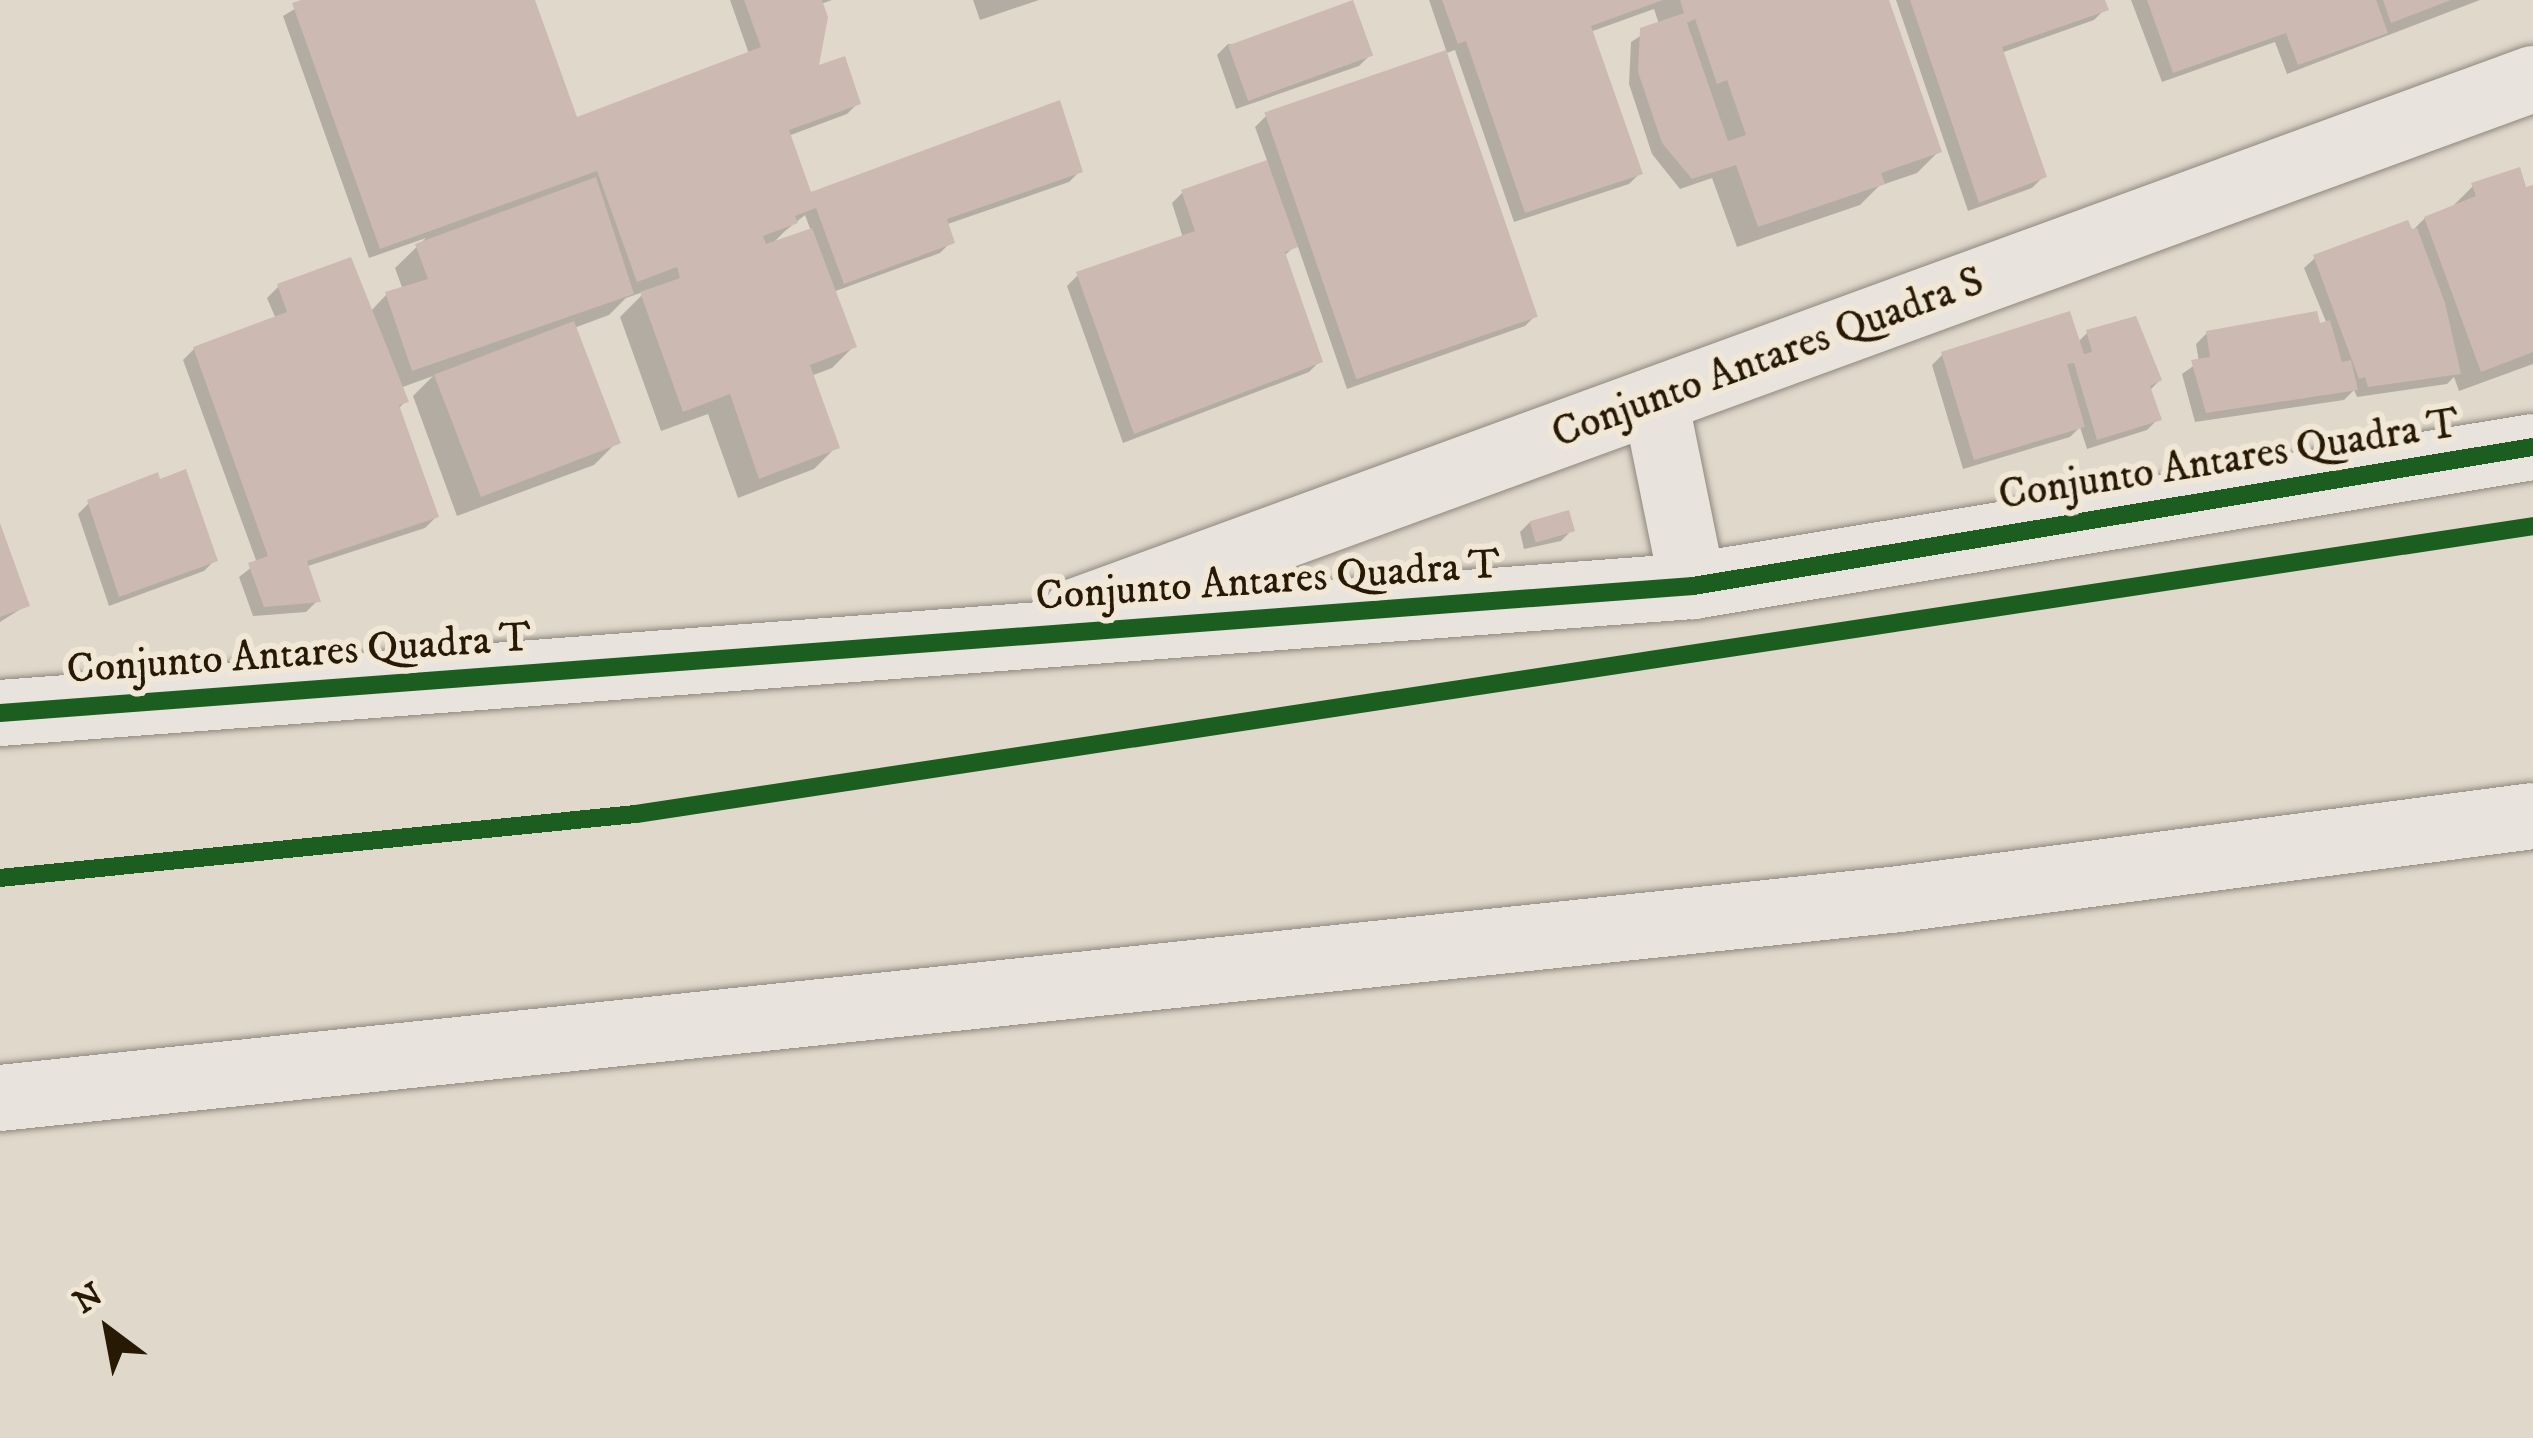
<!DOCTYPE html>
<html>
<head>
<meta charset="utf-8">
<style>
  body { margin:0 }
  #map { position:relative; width:2533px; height:1438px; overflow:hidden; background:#e0d8cb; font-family:"IM FELL DW Pica",serif }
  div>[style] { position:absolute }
  .shadow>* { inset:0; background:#0003 }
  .building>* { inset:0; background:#cbb9b2; transform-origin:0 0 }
  .roads { filter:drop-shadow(0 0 3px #8f887f) drop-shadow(0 0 3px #8f887f) }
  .minor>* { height:66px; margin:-33px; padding:0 33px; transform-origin:33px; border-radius:33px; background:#e8e3dc }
  .secondary>* { height:66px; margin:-33px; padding:0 33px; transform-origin:33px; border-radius:33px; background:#e8e3dc }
  .cycleway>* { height:18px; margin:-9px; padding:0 9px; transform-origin:9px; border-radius:9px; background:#1b5e20 }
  span { translate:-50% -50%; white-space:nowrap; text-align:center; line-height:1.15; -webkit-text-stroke:12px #f1e7d7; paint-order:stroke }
  .street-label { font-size:42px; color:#281904 }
  .north { position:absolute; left:48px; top:1270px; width:120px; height:120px; -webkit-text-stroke:9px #f1e7d7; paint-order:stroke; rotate:328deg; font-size:33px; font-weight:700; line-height:48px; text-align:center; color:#281904 }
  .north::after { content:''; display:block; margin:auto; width:42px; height:54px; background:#281904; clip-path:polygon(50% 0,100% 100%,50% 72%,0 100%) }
</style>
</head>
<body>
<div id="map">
  <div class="shadow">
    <i style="clip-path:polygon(evenodd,310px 0,532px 0,576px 121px,749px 54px,730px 0,832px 0,821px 4px,815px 70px,858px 103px,847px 114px,788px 136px,810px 198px,1080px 171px,1069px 182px,945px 225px,951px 242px,940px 253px,833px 292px,853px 347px,832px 368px,811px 376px,836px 447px,814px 469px,738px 498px,708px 414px,661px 431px,620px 317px,646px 291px,626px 298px,609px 315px,574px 328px,616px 443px,594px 465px,457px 516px,413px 396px,433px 376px,400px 388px,405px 402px,397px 410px,436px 517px,425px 528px,305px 567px,317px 601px,306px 612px,253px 616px,239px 577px,257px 563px,183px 360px,194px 349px,276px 319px,267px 298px,278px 287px,370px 312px,386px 295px,403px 290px,395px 268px,426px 238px,369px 258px,283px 16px,310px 0,805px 215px,811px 231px,770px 246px,785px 231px,805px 215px)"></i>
    <i style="clip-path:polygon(973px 0,1039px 0,980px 20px)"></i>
    <i style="clip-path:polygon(1429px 0,1886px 0,1939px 151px,1917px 173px,1879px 186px,1860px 205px,1737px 247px,1712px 178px,1680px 189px,1652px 154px,1629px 84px,1631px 42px,1659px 24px,1654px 9px,1590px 32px,1640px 173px,1629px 184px,1514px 222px,1455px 50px,1444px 54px,1536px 315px,1525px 326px,1347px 389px,1297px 244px,1283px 257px,1320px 361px,1309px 372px,1123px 443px,1067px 286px,1078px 275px,1183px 238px,1172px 203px,1183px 192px,1268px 163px,1255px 127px,1266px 116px,1447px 53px)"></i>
    <i style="clip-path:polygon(1896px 0,2102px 0,2105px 9px,2094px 20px,2001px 53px,2043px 177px,2032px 188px,1968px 211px)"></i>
    <i style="clip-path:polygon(2131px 0,2480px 0,2287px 74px,2275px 42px,2162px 82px)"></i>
    <i style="clip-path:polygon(1228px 44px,1370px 55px,1359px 66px,1236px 109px,1217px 55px)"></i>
    <i style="clip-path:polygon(2473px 186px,2533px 188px,2533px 364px,2459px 391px,2454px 377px,2447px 384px,2357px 397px,2354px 390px,2344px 400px,2195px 422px,2182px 374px,2199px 362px,2196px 344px,2207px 333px,2327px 324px,2304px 268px,2315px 258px,2410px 233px,2425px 218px,2451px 208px)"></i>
    <i style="clip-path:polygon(2087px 333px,2159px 381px,2149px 391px,2158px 419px,2147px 430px,2087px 449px,2080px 427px,2070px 437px,1963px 469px,1932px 365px,1943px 354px,2077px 343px)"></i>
    <i style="clip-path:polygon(89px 503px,215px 560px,204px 571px,109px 606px,78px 514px)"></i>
    <i style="clip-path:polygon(1531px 521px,1572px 530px,1561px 541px,1524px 549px,1520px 532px)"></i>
    <i style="clip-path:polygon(0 530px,27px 605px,0 622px)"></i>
  </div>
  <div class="building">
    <i style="clip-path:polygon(301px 0,535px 0,577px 117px,761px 47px,744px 0,822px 0,828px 17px,819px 65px,845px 56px,861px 104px,789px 130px,811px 192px,1060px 100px,1083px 172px,947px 219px,955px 243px,844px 284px,816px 208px,795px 216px,798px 223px,763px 236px,766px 244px,812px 228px,857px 347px,810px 365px,840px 448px,759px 479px,730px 394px,683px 412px,640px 292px,680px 278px,677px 267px,637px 282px,597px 171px,380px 249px,292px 3px)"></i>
    <i style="left:1353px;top:0;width:59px;height:133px;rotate:70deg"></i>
    <i style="clip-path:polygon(1442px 0,1663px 0,1591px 26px,1643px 174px,1525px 213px,1466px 41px,1458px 44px)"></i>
    <i style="clip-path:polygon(evenodd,1680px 0,1889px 0,1942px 152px,1881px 173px,1885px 184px,1758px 227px,1736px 165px,1692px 179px,1662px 143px,1638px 72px,1640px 28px,1684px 13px,1680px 0,1695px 19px,1717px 84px,1727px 80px,1746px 135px,1728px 141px,1687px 23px,1695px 19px)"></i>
    <i style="clip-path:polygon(1910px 0,2105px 0,2109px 10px,2002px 47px,2047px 177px,1979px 203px)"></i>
    <i style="clip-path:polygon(2147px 0,2376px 0,2388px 33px,2298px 65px,2286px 33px,2173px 73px)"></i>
    <i style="clip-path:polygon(2383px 0,2451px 0,2391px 23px)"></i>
    <i style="left:1446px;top:50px;width:282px;height:192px;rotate:71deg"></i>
    <i style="clip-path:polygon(1267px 160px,1298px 247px,1285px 252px,1323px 362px,1134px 434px,1076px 272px,1195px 231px,1181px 190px)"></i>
    <i style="clip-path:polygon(2520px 167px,2526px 187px,2533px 185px,2533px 352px,2481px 372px,2424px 217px,2476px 196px,2471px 183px)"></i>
    <i style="clip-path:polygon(596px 177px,634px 294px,412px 371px,385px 292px,428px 279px,415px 244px)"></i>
    <i style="clip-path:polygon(2408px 220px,2412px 229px,2417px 228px,2445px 303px,2461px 374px,2368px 387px,2365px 377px,2359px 379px,2313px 255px)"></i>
    <i style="clip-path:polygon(351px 257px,409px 402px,399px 405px,439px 517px,307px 561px,321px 602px,264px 607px,248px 563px,268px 556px,193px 347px,287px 312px,277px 284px)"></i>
    <i style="clip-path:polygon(2070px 311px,2084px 354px,2092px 352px,2086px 330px,2136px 316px,2162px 380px,2150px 386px,2162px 420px,2097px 440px,2074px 363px,2067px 364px,2085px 427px,1974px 460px,1941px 352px)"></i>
    <i style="clip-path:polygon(2317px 311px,2320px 323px,2330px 320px,2342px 362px,2351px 360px,2358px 390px,2206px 413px,2191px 360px,2210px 357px,2206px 331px)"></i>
    <i style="left:574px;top:321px;width:131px;height:150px;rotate:69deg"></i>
    <i style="clip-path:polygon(186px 469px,218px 561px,119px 597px,87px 500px,158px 472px,160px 479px)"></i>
    <i style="left:1569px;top:510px;width:22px;height:41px;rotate:74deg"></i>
    <i style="clip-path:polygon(0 523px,30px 606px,0 617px)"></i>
  </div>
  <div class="roads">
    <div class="minor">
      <i style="left:1655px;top:400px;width:190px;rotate:78.5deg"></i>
      <i style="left:1077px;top:611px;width:1550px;rotate:-20.07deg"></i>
      <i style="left:0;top:713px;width:1698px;rotate:-4.29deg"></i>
      <i style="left:1693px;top:586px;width:851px;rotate:-9.4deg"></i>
    </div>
    <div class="secondary">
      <i style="left:0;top:1098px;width:1909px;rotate:-5.98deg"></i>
      <i style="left:1899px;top:899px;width:639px;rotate:-7.46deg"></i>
    </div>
  </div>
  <div class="cycleway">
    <i style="left:0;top:713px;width:1698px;rotate:-4.29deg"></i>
    <i style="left:1693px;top:586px;width:851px;rotate:-9.4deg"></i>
    <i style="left:0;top:878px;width:639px;rotate:-5.75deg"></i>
    <i style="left:636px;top:814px;width:1919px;rotate:-8.63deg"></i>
  </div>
  <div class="street-label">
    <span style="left:1768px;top:358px;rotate:-20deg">Conjunto Antares Quadra S</span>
    <span style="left:2229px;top:460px;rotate:-9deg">Conjunto Antares Quadra T</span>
    <span style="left:1268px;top:581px;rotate:-4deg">Conjunto Antares Quadra T</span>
    <span style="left:299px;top:654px;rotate:-4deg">Conjunto Antares Quadra T</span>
  </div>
  <div class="north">N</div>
</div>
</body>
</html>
